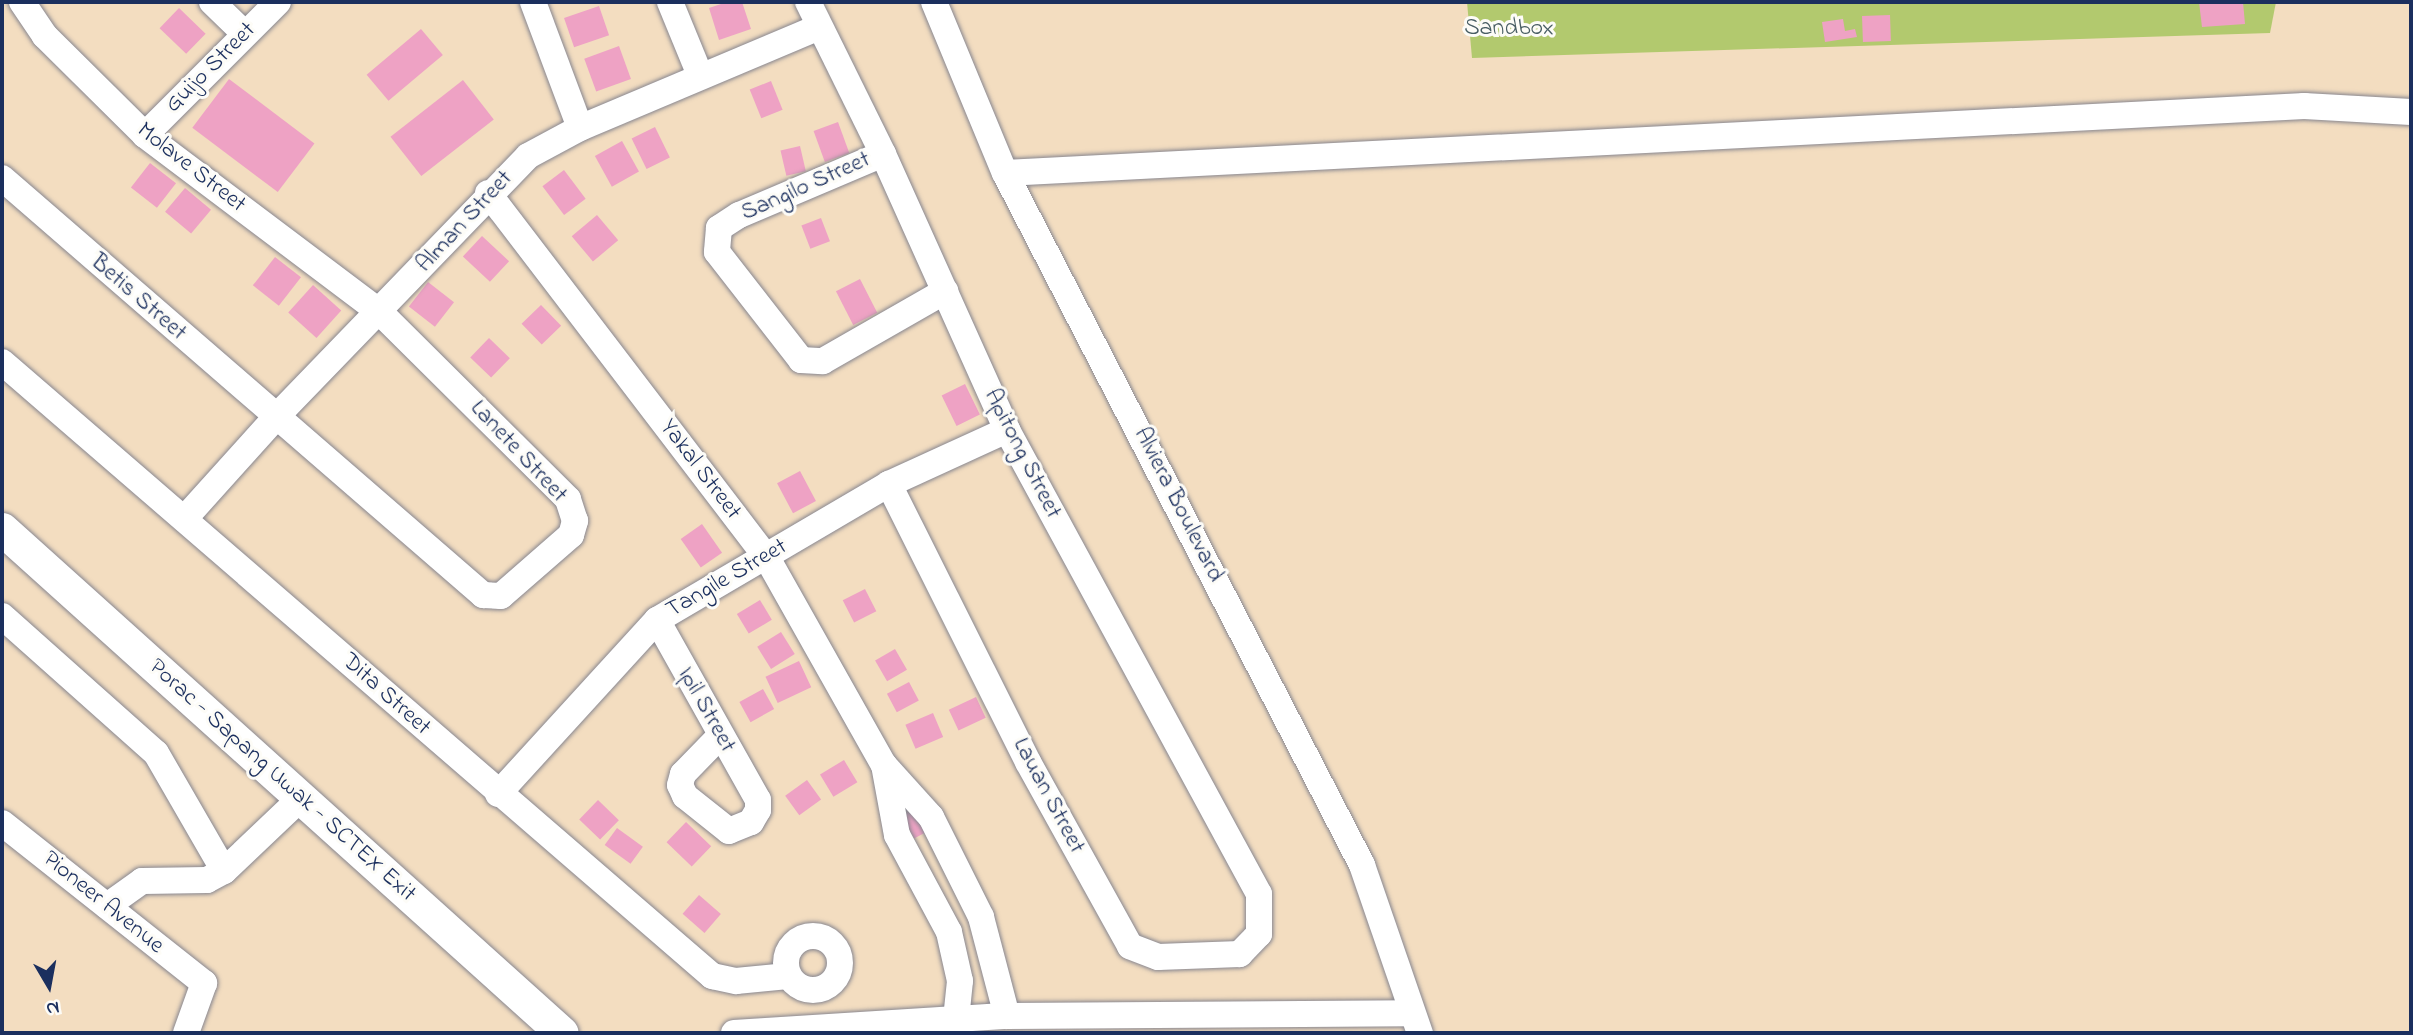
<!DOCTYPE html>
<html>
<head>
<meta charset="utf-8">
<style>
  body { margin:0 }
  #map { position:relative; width:2413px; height:1035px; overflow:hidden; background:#f3ddc0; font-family:"Indie Flower",sans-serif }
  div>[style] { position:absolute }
  .green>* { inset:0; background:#b2c96e }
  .building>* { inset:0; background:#eea2c4; transform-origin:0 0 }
  .roads { filter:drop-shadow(0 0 2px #87868f) drop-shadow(0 0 2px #87868f) }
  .minor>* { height:26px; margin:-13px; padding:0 13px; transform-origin:13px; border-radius:13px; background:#fff }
  .minor>.ring { margin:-13px; padding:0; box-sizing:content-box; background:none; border:26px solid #fff; border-radius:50% }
  .major>* { height:33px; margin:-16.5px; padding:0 16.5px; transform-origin:16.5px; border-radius:16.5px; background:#fff }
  span { translate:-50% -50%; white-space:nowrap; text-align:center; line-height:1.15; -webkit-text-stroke:6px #fdfcf7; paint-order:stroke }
  .park-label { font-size:24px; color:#485d63 }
  .street-label { font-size:24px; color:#1b2f5e }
  .frame { position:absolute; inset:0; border:4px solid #1b2f5e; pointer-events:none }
  .north { position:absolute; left:14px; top:951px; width:70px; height:70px; -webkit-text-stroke:5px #fdfcf7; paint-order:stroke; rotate:170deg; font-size:19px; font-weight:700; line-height:28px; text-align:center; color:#1b2f5e }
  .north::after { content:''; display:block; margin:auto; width:24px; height:32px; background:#1b2f5e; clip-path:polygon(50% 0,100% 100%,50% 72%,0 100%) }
</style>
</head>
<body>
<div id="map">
  <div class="green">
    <i style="clip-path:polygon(1467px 2px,2276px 2px,2270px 33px,1472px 58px)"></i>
  </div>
  <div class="building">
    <i style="clip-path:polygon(727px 2px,742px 2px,751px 29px,719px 40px,709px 8px)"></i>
    <i style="clip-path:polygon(2199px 2px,2243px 2px,2245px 24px,2202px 27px)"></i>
    <i style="left:599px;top:6px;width:31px;height:37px;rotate:71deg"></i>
    <i style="left:179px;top:8px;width:37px;height:28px;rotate:44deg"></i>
    <i style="left:1890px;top:15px;width:26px;height:28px;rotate:88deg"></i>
    <i style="clip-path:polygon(1843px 19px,1845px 31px,1855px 29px,1857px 37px,1825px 42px,1822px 22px)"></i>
    <i style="left:421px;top:29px;width:34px;height:71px;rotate:50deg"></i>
    <i style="left:619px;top:46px;width:35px;height:37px;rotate:70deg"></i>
    <i style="left:229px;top:79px;width:107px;height:61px;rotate:37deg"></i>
    <i style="left:463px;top:80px;width:50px;height:92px;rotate:52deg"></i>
    <i style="left:771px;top:81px;width:31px;height:23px;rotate:68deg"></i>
    <i style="left:838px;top:122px;width:33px;height:26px;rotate:70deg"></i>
    <i style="left:655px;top:127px;width:34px;height:26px;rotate:64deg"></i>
    <i style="left:622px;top:141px;width:35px;height:31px;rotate:61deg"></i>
    <i style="left:800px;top:146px;width:26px;height:20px;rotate:77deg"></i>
    <i style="left:150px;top:163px;width:33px;height:31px;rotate:38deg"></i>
    <i style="left:564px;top:170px;width:36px;height:27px;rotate:53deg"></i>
    <i style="left:185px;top:188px;width:34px;height:31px;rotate:40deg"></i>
    <i style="left:597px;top:215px;width:33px;height:33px;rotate:50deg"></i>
    <i style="left:821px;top:218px;width:25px;height:21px;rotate:69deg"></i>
    <i style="left:482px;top:236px;width:37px;height:28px;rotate:43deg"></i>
    <i style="left:275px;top:257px;width:33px;height:36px;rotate:38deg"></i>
    <i style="left:860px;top:279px;width:38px;height:27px;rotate:63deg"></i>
    <i style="left:428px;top:282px;width:33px;height:31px;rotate:38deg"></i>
    <i style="left:313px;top:285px;width:38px;height:37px;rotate:42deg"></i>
    <i style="left:541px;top:305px;width:29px;height:27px;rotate:46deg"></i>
    <i style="left:489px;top:338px;width:29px;height:27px;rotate:44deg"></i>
    <i style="left:965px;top:384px;width:34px;height:26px;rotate:64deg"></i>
    <i style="left:800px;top:471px;width:34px;height:26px;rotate:62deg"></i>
    <i style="left:702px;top:524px;width:35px;height:26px;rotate:55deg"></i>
    <i style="left:865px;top:589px;width:25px;height:25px;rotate:63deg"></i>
    <i style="left:760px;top:600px;width:23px;height:27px;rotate:59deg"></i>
    <i style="left:781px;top:632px;width:26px;height:28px;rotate:58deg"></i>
    <i style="left:895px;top:649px;width:24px;height:23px;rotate:60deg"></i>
    <i style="left:799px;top:661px;width:29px;height:37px;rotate:65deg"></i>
    <i style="left:909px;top:682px;width:21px;height:25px;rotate:62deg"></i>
    <i style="left:763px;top:689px;width:23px;height:27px;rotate:61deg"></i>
    <i style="left:976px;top:697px;width:23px;height:30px;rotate:65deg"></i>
    <i style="left:933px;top:713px;width:26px;height:30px;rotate:67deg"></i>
    <i style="left:844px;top:760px;width:26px;height:28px;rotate:59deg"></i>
    <i style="left:807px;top:780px;width:24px;height:27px;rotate:54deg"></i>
    <i style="left:598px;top:800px;width:29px;height:27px;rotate:44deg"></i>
    <i style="left:916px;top:808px;width:26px;height:16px;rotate:62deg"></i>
    <i style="left:686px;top:822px;width:35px;height:28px;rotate:44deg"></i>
    <i style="left:617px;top:828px;width:32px;height:21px;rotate:36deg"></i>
    <i style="left:699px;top:895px;width:29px;height:25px;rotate:41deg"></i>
  </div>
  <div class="roads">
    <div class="minor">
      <i style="left:212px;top:2px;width:46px;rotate:44.1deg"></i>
      <i style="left:533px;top:2px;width:134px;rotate:69.5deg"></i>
      <i style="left:670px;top:2px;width:79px;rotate:67.7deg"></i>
      <i style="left:808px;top:2px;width:169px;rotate:63.7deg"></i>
      <i style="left:883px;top:154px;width:303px;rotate:65.8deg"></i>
      <i style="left:1007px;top:430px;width:528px;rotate:61.49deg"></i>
      <i style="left:1259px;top:894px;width:40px;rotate:90deg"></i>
      <i style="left:1259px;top:934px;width:28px;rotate:134deg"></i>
      <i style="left:1240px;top:954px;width:82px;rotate:177.9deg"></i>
      <i style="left:1158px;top:957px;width:30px;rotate:-159deg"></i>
      <i style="left:1130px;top:946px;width:210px;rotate:-119deg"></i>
      <i style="left:1028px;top:762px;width:311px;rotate:-116.6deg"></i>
      <i style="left:934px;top:2px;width:185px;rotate:67.5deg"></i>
      <i style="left:1005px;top:173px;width:779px;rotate:62.71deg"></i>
      <i style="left:1362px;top:865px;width:178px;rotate:71deg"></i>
      <i style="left:145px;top:135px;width:188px;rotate:-45deg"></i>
      <i style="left:883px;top:154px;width:156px;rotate:157deg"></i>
      <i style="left:739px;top:215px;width:24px;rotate:147deg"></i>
      <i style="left:719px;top:228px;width:24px;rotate:95deg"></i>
      <i style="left:717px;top:252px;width:137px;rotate:52.1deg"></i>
      <i style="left:801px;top:360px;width:22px;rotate:3deg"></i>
      <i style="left:823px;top:361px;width:141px;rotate:-29.8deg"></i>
      <i style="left:1005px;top:173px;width:1301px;rotate:-2.95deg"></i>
      <i style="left:2304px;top:106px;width:107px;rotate:3.2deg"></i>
      <i style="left:2px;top:178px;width:637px;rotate:40.92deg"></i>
      <i style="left:483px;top:595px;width:18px;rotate:3deg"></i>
      <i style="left:501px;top:596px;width:93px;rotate:-41.1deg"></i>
      <i style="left:571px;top:535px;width:15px;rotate:-74deg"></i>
      <i style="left:575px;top:521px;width:23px;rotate:-108deg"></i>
      <i style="left:568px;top:499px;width:264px;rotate:-135.2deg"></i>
      <i style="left:381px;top:313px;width:296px;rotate:-143deg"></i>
      <i style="left:145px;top:135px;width:141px;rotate:-135.3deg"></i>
      <i style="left:45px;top:36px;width:41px;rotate:-124.1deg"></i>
      <i style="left:488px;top:193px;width:457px;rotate:52.6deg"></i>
      <i style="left:766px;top:556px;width:240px;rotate:60.6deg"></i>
      <i style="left:884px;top:765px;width:70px;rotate:47.9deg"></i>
      <i style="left:931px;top:817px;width:112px;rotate:63.4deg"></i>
      <i style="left:981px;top:917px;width:102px;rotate:75.3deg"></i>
      <i style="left:2px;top:362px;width:939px;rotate:40.85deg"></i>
      <i style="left:712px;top:976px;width:25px;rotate:12deg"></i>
      <i style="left:736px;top:981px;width:52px;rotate:-5.5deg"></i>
      <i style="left:186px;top:517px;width:133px;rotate:-48deg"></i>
      <i style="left:275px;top:418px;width:364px;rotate:-46deg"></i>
      <i style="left:528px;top:156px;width:59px;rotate:-28.3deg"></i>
      <i style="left:580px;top:128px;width:257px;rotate:-22.9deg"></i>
      <i style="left:2px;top:616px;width:206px;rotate:41.7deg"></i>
      <i style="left:156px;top:753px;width:136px;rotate:60deg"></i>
      <i style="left:657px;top:620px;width:206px;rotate:60.7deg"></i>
      <i style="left:758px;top:800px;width:10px;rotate:90deg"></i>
      <i style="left:758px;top:810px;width:14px;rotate:120deg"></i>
      <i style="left:751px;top:822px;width:24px;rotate:158deg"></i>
      <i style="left:729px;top:831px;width:56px;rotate:-141.5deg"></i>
      <i style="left:685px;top:796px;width:12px;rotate:-114deg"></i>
      <i style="left:680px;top:785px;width:11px;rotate:-75deg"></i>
      <i style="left:683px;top:774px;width:53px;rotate:-45.8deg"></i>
      <i style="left:884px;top:765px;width:71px;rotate:79.5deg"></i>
      <i style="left:897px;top:835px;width:110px;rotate:61.8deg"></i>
      <i style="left:949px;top:932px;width:50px;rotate:77.3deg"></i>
      <i style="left:960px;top:981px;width:38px;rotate:96deg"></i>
      <i style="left:498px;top:794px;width:236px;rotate:-47.6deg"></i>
      <i style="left:657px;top:620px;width:269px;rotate:-30.4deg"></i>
      <i style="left:889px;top:484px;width:130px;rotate:-24.6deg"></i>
      <i style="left:2px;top:823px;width:258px;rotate:38.4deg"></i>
      <i style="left:204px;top:983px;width:53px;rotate:109.8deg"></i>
      <i style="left:107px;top:906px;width:43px;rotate:-35.5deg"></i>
      <i style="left:142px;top:881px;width:65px;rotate:-0.9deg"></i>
      <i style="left:207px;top:880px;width:19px;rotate:-28deg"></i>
      <i style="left:224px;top:871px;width:106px;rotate:-43.5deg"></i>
      <i class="ring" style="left:786px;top:936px;width:28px;height:28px"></i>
      <i style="left:734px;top:1033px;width:274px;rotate:-3.6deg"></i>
      <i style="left:1007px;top:1016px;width:403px;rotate:-0.4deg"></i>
    </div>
    <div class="major">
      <i style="left:2px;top:529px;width:753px;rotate:41.99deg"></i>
    </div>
  </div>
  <div class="park-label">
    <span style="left:1509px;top:29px">Sandbox</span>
  </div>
  <div class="street-label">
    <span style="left:211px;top:68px;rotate:-45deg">Guijo Street</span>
    <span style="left:191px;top:168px;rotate:38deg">Molave Street</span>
    <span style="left:806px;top:187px;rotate:-24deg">Sangilo Street</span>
    <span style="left:465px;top:222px;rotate:-47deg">Alman Street</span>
    <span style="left:138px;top:298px;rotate:41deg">Betis Street</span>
    <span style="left:518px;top:452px;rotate:47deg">Lanete Street</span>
    <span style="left:1022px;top:454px;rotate:63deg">Apitong Street</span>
    <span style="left:700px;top:470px;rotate:53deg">Yakal Street</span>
    <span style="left:1178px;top:505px;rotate:63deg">Alviera Boulevard</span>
    <span style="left:727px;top:579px;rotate:-30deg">Tangile Street</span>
    <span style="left:386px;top:695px;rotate:42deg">Dita Street</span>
    <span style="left:706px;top:710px;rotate:61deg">Ipil Street</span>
    <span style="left:282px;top:781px;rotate:42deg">Porac - Sapang Uwak - SCTEX Exit</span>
    <span style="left:1048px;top:796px;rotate:62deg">Lauan Street</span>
    <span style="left:103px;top:903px;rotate:39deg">Pioneer Avenue</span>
  </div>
  <div class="frame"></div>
  <div class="north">N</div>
</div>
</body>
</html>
